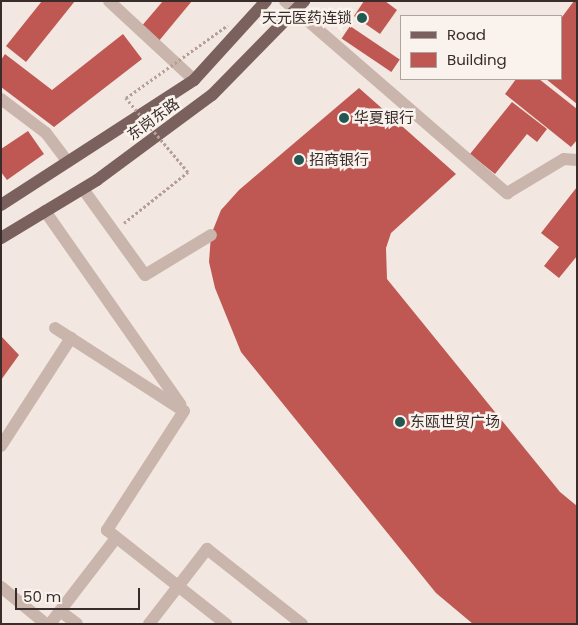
<!DOCTYPE html>
<html>
<head>
<meta charset="utf-8">
<style>
  body { margin:0 }
  #map { position:relative; width:578px; height:625px; overflow:hidden; background:#f2e7e1; font-family:Poppins,"Noto Sans SC",sans-serif }
  div>[style] { position:absolute }
  .building>* { inset:0; background:#bf5852; transform-origin:0 0 }
  .path>* { height:3px; margin-top:-1.5px; transform-origin:0; background:repeating-linear-gradient(90deg,#b69f97 0 2.5px,transparent 0 5px) }
  .minor>* { height:12px; margin:-6px; padding:0 6px; transform-origin:6px; border-radius:6px; background:#cab5ad }
  .major>* { height:12px; margin:-6px; padding:0 6px; transform-origin:6px; border-radius:6px; background:#7a615d }
  .path-bridge>* { height:3px; margin-top:-1.5px; transform-origin:0; background:repeating-linear-gradient(90deg,#b69f97 0 2.5px,transparent 0 5px) }
  .dots>* { width:14px; height:14px; translate:-50% -50%; box-sizing:border-box; border:2px solid #faf2ed; border-radius:50% }
  span { translate:-50% -50%; white-space:nowrap; text-align:center; line-height:1.15; -webkit-text-stroke:5px #faf2ed; paint-order:stroke }
  .poi-label { font-size:15px; color:#392d2b }
  .right { translate:-100% -50%; text-align:right }
  .left { translate:0 -50%; text-align:left }
  .street-label { font-size:15px; color:#392d2b }
  .frame { position:absolute; inset:0; border:2px solid #392d2b; pointer-events:none }
  .legend { position:absolute; left:400px; top:15px; width:162px; height:65px; box-sizing:border-box; background:#faf2ed; border:1px solid #ada39f; margin:0; padding:6px 9px; list-style:none; font-size:15px; color:#392d2b }
  .legend li { display:flex; align-items:center; gap:10px; height:25px }
  .legend b { width:25px; border:1px solid #ada39f }
  .scale { position:absolute; left:15px; top:588px; width:125px; height:22px; box-sizing:border-box; border:2px solid #392d2b; border-top:0; padding-left:6px; font-size:15px; line-height:18px; white-space:nowrap; color:#392d2b; -webkit-text-stroke:4px #faf2ed; paint-order:stroke }
</style>
</head>
<body>
<div id="map">
  <div class="building">
    <i style="clip-path:polygon(42px 1px,75px 1px,26px 62px,6px 46px)"></i>
    <i style="clip-path:polygon(163px 1px,192px 1px,158px 42px,140px 28px)"></i>
    <i style="clip-path:polygon(364px 1px,385px 1px,397px 10px,380px 34px,354px 16px)"></i>
    <i style="clip-path:polygon(574px 1px,577px 1px,577px 104px,546px 79px,562px 79px,562px 17px)"></i>
    <i style="left:350px;top:26px;width:60px;height:15px;rotate:34deg"></i>
    <i style="clip-path:polygon(123px 34px,142px 59px,54px 127px,1px 87px,1px 60px,5px 54px,52px 90px)"></i>
    <i style="clip-path:polygon(516px 79px,539px 79px,577px 109px,577px 140px,571px 147px,505px 94px)"></i>
    <i style="clip-path:polygon(359px 88px,456px 174px,391px 233px,386px 248px,387px 279px,560px 492px,577px 506px,577px 624px,473px 624px,436px 593px,241px 352px,215px 288px,209px 262px,211px 235px,221px 210px,239px 190px)"></i>
    <i style="clip-path:polygon(512px 102px,547px 129px,537px 142px,527px 134px,495px 174px,470px 154px)"></i>
    <i style="clip-path:polygon(28px 131px,44px 154px,7px 180px,1px 172px,1px 149px)"></i>
    <i style="clip-path:polygon(577px 187px,577px 256px,559px 278px,544px 266px,559px 247px,541px 233px)"></i>
    <i style="clip-path:polygon(1px 336px,19px 355px,1px 380px)"></i>
  </div>
  <div class="path">
    <i style="left:124px;top:223px;width:82px;rotate:-38.6deg"></i>
  </div>
  <div class="minor">
    <i style="left:109px;top:1px;width:116px;rotate:42.9deg"></i>
    <i style="left:285px;top:1px;width:294px;rotate:40.9deg"></i>
    <i style="left:507px;top:193px;width:66px;rotate:-30.8deg"></i>
    <i style="left:564px;top:159px;width:13px;rotate:4deg"></i>
    <i style="left:1px;top:99px;width:56px;rotate:37.1deg"></i>
    <i style="left:46px;top:133px;width:36px;rotate:53deg"></i>
    <i style="left:83px;top:189px;width:106px;rotate:54.2deg"></i>
    <i style="left:145px;top:275px;width:77px;rotate:-31.2deg"></i>
    <i style="left:45px;top:211px;width:236px;rotate:55deg"></i>
    <i style="left:55px;top:328px;width:153px;rotate:32.8deg"></i>
    <i style="left:184px;top:411px;width:142px;rotate:122.9deg"></i>
    <i style="left:107px;top:530px;width:152px;rotate:38.3deg"></i>
    <i style="left:1px;top:446px;width:129px;rotate:-57.1deg"></i>
    <i style="left:1px;top:587px;width:58px;rotate:39.4deg"></i>
    <i style="left:60px;top:611px;width:21px;rotate:37deg"></i>
    <i style="left:50px;top:624px;width:108px;rotate:-52.5deg"></i>
    <i style="left:149px;top:624px;width:95px;rotate:-52.3deg"></i>
    <i style="left:207px;top:549px;width:121px;rotate:38.3deg"></i>
  </div>
  <div class="major">
    <i style="left:1px;top:205px;width:230px;rotate:-32.9deg"></i>
    <i style="left:194px;top:80px;width:107px;rotate:-47.7deg"></i>
    <i style="left:1px;top:238px;width:112px;rotate:-31.1deg"></i>
    <i style="left:97px;top:180px;width:143px;rotate:-36.5deg"></i>
    <i style="left:212px;top:95px;width:132px;rotate:-45.6deg"></i>
  </div>
  <div class="path-bridge">
    <i style="left:188px;top:172px;width:97px;rotate:-130deg"></i>
    <i style="left:126px;top:98px;width:125px;rotate:-35.6deg"></i>
  </div>
  <div class="dots">
    <i style="left:362px;top:18px;background:#235852"></i>
    <i style="left:344px;top:118px;background:#235852"></i>
    <i style="left:299px;top:160px;background:#235852"></i>
    <i style="left:400px;top:422px;background:#235852"></i>
  </div>
  <div class="poi-label">
    <span class="right" style="left:352px;top:18px">天元医药连锁</span>
    <span class="left" style="left:354px;top:118px">华夏银行</span>
    <span class="left" style="left:309px;top:160px">招商银行</span>
    <span class="left" style="left:410px;top:422px">东瓯世贸广场</span>
  </div>
  <div class="street-label">
    <span style="left:153px;top:119px;rotate:-36deg">东岗东路</span>
  </div>
  <div class="frame"></div>
  <ul class="legend">
  <li><b style="height:6px;background:#7a615d"></b>Road</li>
  <li><b style="height:14px;background:#bf5852"></b>Building</li>
  </ul>
  <div class="scale">50 m</div>
</div>
</body>
</html>
